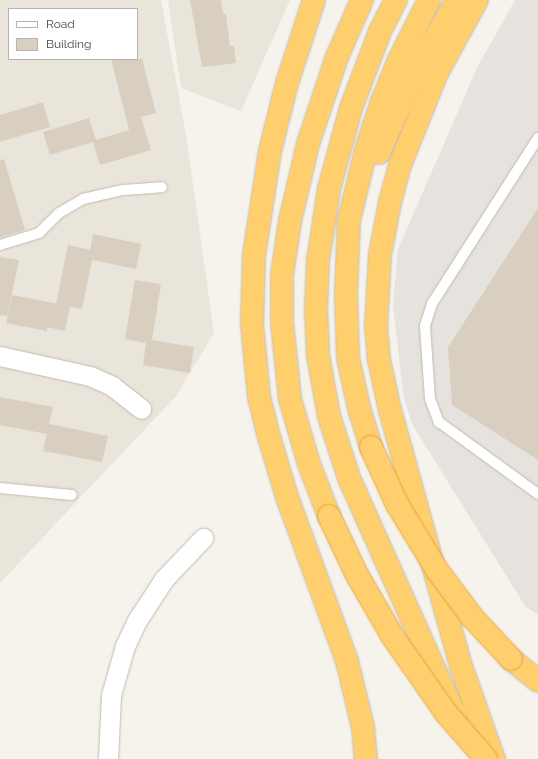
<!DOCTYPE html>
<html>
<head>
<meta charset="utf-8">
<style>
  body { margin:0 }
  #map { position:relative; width:538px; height:759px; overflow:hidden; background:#f6f3ec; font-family:Raleway,sans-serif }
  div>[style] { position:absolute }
  .residential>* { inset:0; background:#eae5da }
  .industrial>* { inset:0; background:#e6e2dd }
  .building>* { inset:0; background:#d8cfc1 }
  .roads { filter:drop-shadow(0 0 1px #c2bbae) drop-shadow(0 0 1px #c2bbae) }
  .lane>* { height:10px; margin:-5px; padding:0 5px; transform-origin:5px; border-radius:5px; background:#fff }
  .street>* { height:19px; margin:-9.5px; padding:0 9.5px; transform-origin:9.5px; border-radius:9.5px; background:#fff }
  .highway>* { height:22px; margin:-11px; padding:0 11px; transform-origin:11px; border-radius:11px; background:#ffcf6e }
  .bridges { filter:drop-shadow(0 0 1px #e0a43c) drop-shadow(0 0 1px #e0a43c) }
  .highway-bridge>* { height:22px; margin:-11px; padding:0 11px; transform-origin:11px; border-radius:11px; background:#ffcf6e }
  span { translate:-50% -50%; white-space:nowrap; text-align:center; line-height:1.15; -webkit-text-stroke:3px #fff; paint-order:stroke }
  .legend { position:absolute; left:8px; top:8px; width:130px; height:52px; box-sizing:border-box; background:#fff; border:1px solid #b7b4b0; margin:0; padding:5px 7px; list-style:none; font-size:12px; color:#4b4439 }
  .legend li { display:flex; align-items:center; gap:8px; height:20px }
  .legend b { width:20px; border:1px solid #b7b4b0 }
</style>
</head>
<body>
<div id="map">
  <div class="residential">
    <i style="clip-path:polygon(evenodd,0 0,161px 0,186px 135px,214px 333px,176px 396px,0 583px,0 0,9px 9px,137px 9px,137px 59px,9px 59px,9px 9px)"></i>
    <i style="clip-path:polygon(168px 0,290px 0,241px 111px,181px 88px)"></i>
  </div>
  <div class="industrial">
    <i style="clip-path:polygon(515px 0,538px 0,538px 615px,525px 606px,412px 424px,403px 394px,393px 305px,398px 249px,477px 68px)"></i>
  </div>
  <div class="building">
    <i style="clip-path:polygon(190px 0,221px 0,223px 14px,226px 14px,230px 46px,234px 46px,236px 63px,202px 67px)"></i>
    <i style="clip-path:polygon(111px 59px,142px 59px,156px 113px,141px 117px,151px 150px,100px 165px,93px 142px,50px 155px,43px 132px,89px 118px,96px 140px,129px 130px)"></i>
    <i style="clip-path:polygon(43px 102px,50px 127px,0 142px,0 115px)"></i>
    <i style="clip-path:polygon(4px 159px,25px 230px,0 237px,0 160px)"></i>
    <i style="clip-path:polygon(538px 208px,538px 460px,452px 405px,448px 347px)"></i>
    <i style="clip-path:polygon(93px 234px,141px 244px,136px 269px,92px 260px,82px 309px,56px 304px,68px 245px,90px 250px)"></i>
    <i style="clip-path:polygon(0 257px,19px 260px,7px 316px,0 315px)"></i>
    <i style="clip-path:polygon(135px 280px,161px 284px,152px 340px,194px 347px,190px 373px,143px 365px,146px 343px,125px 339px)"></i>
    <i style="clip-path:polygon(12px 295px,70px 306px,65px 331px,47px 327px,47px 331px,6px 323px)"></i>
    <i style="clip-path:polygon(0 397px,53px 407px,49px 424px,108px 436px,102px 462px,43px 451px,47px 434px,0 425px)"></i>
  </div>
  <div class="roads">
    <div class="lane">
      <i style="left:538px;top:138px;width:197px;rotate:122.6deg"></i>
      <i style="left:432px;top:304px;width:23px;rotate:108deg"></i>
      <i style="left:425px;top:326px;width:73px;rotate:86.1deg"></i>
      <i style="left:430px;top:399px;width:25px;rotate:69deg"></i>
      <i style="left:439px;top:422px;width:122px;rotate:36deg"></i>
      <i style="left:0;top:245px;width:41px;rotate:-17.1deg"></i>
      <i style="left:39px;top:233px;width:28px;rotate:-45deg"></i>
      <i style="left:59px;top:213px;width:28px;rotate:-30deg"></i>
      <i style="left:83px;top:199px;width:41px;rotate:-12.7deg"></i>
      <i style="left:123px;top:190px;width:39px;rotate:-4deg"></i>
      <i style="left:0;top:488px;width:72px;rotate:5.6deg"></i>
    </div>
    <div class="street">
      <i style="left:0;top:356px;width:92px;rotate:12.5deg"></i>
      <i style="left:90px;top:376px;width:24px;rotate:24deg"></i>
      <i style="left:112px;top:386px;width:37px;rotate:38deg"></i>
      <i style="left:108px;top:759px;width:64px;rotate:-87.3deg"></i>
      <i style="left:111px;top:695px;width:51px;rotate:-74.1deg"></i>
      <i style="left:125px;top:646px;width:26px;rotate:-65deg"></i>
      <i style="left:136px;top:622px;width:51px;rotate:-56.9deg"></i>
      <i style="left:164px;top:579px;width:57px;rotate:-46.4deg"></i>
    </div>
    <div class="highway">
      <i style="left:314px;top:0;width:87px;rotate:108deg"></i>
      <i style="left:287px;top:83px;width:70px;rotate:104deg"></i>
      <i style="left:270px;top:151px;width:106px;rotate:98.7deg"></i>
      <i style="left:254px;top:256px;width:68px;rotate:91.7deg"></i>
      <i style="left:252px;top:324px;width:73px;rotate:84.5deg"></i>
      <i style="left:259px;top:397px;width:34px;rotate:76deg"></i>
      <i style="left:267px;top:430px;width:70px;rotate:73.4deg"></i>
      <i style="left:287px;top:497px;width:175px;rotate:69.9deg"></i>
      <i style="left:347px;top:661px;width:68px;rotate:76.4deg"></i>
      <i style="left:363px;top:727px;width:32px;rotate:85deg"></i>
      <i style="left:396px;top:0;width:38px;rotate:117deg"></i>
      <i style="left:379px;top:34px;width:79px;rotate:110.7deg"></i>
      <i style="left:351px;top:108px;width:84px;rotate:105.2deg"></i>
      <i style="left:329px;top:189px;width:73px;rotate:98.7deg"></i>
      <i style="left:318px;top:261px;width:48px;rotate:92.4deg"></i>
      <i style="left:316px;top:309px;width:46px;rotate:87.5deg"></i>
      <i style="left:318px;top:355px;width:62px;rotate:79.8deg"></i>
      <i style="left:329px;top:416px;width:65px;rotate:72.1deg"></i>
      <i style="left:349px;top:478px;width:262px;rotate:65.9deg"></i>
      <i style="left:477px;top:0;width:83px;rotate:118.7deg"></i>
      <i style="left:437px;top:73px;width:99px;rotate:111.9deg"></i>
      <i style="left:400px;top:165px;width:38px;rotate:105deg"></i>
      <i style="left:390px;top:202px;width:54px;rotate:100.7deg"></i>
      <i style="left:380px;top:255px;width:71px;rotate:93.2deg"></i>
      <i style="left:376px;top:326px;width:34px;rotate:85deg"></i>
      <i style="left:379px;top:360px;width:51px;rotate:77.6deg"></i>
      <i style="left:390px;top:410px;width:266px;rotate:74.5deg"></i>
      <i style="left:461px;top:666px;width:99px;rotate:70.5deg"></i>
      <i style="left:379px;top:153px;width:82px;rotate:-66.3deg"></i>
      <i style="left:412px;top:78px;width:90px;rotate:-60deg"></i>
      <i style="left:371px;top:447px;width:37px;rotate:-107deg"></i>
      <i style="left:360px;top:412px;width:55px;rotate:-102.5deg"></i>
      <i style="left:348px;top:358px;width:64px;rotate:-91.8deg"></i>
      <i style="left:346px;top:294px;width:74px;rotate:-87.7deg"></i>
      <i style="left:349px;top:220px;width:72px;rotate:-76.3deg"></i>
      <i style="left:366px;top:150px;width:48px;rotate:-71.9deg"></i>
      <i style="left:381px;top:104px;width:48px;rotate:-67.8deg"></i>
      <i style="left:399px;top:60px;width:67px;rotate:-63.4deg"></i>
      <i style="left:329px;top:516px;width:56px;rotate:-111deg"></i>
      <i style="left:309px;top:464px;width:68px;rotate:-106.3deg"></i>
      <i style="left:290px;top:399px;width:76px;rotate:-96deg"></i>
      <i style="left:282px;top:323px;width:48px;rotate:-90deg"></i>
      <i style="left:282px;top:275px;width:55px;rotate:-81.6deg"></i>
      <i style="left:290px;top:221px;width:79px;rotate:-76.8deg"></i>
      <i style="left:308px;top:144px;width:92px;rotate:-71.6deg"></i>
      <i style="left:337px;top:57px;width:62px;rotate:-66.3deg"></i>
      <i style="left:511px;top:659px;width:35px;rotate:39deg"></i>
    </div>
  </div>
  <div class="bridges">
    <div class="highway-bridge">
      <i style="left:371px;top:447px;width:63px;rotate:65.5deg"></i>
      <i style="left:397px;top:504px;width:77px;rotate:58.8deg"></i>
      <i style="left:437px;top:570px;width:59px;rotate:53.3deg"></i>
      <i style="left:472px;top:617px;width:57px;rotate:47.1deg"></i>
      <i style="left:329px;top:516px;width:65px;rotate:64.6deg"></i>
      <i style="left:357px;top:575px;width:72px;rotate:59.9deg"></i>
      <i style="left:393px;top:637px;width:93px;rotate:55.1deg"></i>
      <i style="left:446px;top:713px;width:61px;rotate:49deg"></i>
    </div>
  </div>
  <ul class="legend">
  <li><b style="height:5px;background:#fff"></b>Road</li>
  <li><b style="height:11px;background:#d8cfc1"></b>Building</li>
  </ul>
</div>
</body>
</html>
